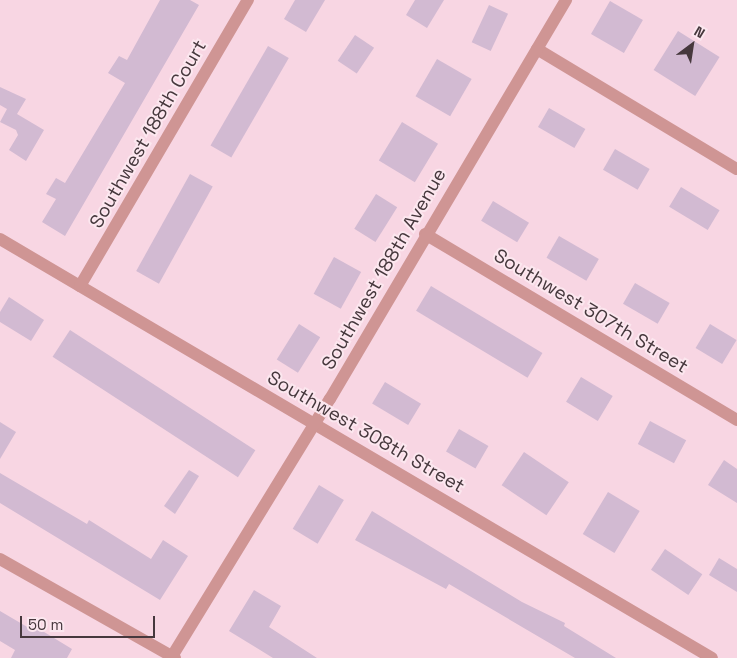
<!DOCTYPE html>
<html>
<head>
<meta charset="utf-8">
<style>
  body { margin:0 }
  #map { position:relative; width:737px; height:658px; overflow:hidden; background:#f8d6e3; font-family:"Space Grotesk",sans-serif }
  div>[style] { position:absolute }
  .building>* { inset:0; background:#d2bad2; transform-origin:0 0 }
  .minor>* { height:12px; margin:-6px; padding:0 6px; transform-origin:6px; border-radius:6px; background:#cf9594 }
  span { translate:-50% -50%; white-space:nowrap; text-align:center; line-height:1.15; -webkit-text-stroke:4px #fce7ef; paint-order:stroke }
  .street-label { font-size:19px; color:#46383d }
  .north { position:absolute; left:667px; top:20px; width:50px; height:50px; -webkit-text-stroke:4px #fce7ef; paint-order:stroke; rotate:31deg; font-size:14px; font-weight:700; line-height:20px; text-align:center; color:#46383d }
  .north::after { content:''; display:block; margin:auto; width:18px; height:22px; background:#46383d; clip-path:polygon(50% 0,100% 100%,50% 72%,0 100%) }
  .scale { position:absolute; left:20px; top:616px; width:135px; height:22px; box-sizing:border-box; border:2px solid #46383d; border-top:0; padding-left:6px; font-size:15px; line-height:18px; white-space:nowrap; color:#46383d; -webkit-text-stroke:4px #fce7ef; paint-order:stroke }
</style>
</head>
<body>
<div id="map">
  <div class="building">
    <i style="clip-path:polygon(160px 0,190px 0,199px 5px,65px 236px,42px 222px,56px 199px,46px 194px,56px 178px,65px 183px,125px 83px,108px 73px,119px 56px,127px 60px)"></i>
    <i style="clip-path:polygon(295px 0,325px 0,306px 32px,284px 19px)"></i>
    <i style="clip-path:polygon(415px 0,444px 0,427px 28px,406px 15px)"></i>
    <i style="left:610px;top:1px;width:38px;height:38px;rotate:30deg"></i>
    <i style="left:489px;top:5px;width:21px;height:41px;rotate:25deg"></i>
    <i style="left:678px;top:31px;width:49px;height:46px;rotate:32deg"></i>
    <i style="left:355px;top:35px;width:23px;height:31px;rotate:34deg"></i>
    <i style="left:268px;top:46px;width:24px;height:115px;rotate:30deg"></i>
    <i style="left:437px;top:59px;width:40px;height:43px;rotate:30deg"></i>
    <i style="clip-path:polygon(0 87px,26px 99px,17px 114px,44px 130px,26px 161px,9px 150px,18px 135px,16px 130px,0 122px,7px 109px,0 105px)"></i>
    <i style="left:549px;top:108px;width:42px;height:22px;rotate:30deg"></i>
    <i style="left:402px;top:122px;width:42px;height:45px;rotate:31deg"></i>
    <i style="left:615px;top:149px;width:40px;height:24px;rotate:30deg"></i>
    <i style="left:190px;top:174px;width:26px;height:111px;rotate:29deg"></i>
    <i style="left:681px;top:187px;width:45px;height:23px;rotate:31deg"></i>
    <i style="left:376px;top:194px;width:25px;height:41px;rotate:32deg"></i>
    <i style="left:493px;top:201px;width:42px;height:23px;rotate:31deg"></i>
    <i style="left:559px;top:236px;width:46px;height:25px;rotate:30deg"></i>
    <i style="left:334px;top:257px;width:31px;height:42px;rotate:29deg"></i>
    <i style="left:635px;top:283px;width:40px;height:24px;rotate:30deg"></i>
    <i style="left:431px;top:286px;width:130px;height:29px;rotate:31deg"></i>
    <i style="clip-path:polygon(9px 297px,44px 320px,31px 341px,0 322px,0 312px)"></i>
    <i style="left:299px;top:324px;width:25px;height:42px;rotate:32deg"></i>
    <i style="left:710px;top:324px;width:31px;height:28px;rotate:31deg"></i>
    <i style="left:70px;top:330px;width:221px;height:32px;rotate:33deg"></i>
    <i style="left:581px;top:377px;width:37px;height:29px;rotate:31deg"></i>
    <i style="left:385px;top:382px;width:42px;height:25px;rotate:31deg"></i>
    <i style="left:650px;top:421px;width:41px;height:26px;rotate:28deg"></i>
    <i style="clip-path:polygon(0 422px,16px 432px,0 459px)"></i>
    <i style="left:459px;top:429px;width:34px;height:26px;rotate:30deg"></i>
    <i style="left:524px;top:452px;width:54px;height:40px;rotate:34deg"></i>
    <i style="clip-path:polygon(724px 460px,737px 469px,737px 503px,708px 485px)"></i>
    <i style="clip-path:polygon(189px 470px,199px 476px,175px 514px,164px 506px)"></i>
    <i style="clip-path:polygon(0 473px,87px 524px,89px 520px,151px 559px,163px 540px,188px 556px,160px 600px,0 503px)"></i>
    <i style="left:319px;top:485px;width:29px;height:51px;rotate:31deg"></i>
    <i style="left:608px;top:492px;width:37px;height:49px;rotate:31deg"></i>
    <i style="clip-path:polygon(372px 511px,522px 602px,565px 623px,564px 626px,616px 658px,575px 658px,449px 584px,446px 589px,355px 540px)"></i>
    <i style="left:665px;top:549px;width:45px;height:25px;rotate:34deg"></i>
    <i style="clip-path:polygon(719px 558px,737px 569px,737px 592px,709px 575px)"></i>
    <i style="clip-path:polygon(254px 590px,281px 606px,269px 627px,317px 658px,273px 658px,229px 631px)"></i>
    <i style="clip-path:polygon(0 611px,29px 628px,31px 624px,72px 649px,67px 658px,11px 658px,15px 650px,0 641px)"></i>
  </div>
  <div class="minor">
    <i style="left:537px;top:49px;width:233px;rotate:31deg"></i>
    <i style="left:425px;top:234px;width:363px;rotate:30.8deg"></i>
    <i style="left:0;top:239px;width:826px;rotate:30.48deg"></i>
    <i style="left:80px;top:286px;width:332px;rotate:-59.6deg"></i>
    <i style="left:0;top:559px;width:201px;rotate:29.5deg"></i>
    <i style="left:171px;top:658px;width:304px;rotate:-58.5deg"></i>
    <i style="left:330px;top:399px;width:464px;rotate:-59.4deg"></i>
  </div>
  <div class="street-label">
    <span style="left:148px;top:134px;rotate:-60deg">Southwest 188th Court</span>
    <span style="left:384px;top:269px;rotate:-60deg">Southwest 188th Avenue</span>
    <span style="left:591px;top:311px;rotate:31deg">Southwest 307th Street</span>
    <span style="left:366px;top:432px;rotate:30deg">Southwest 308th Street</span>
  </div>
  <div class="north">N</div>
  <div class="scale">50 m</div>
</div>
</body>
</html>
